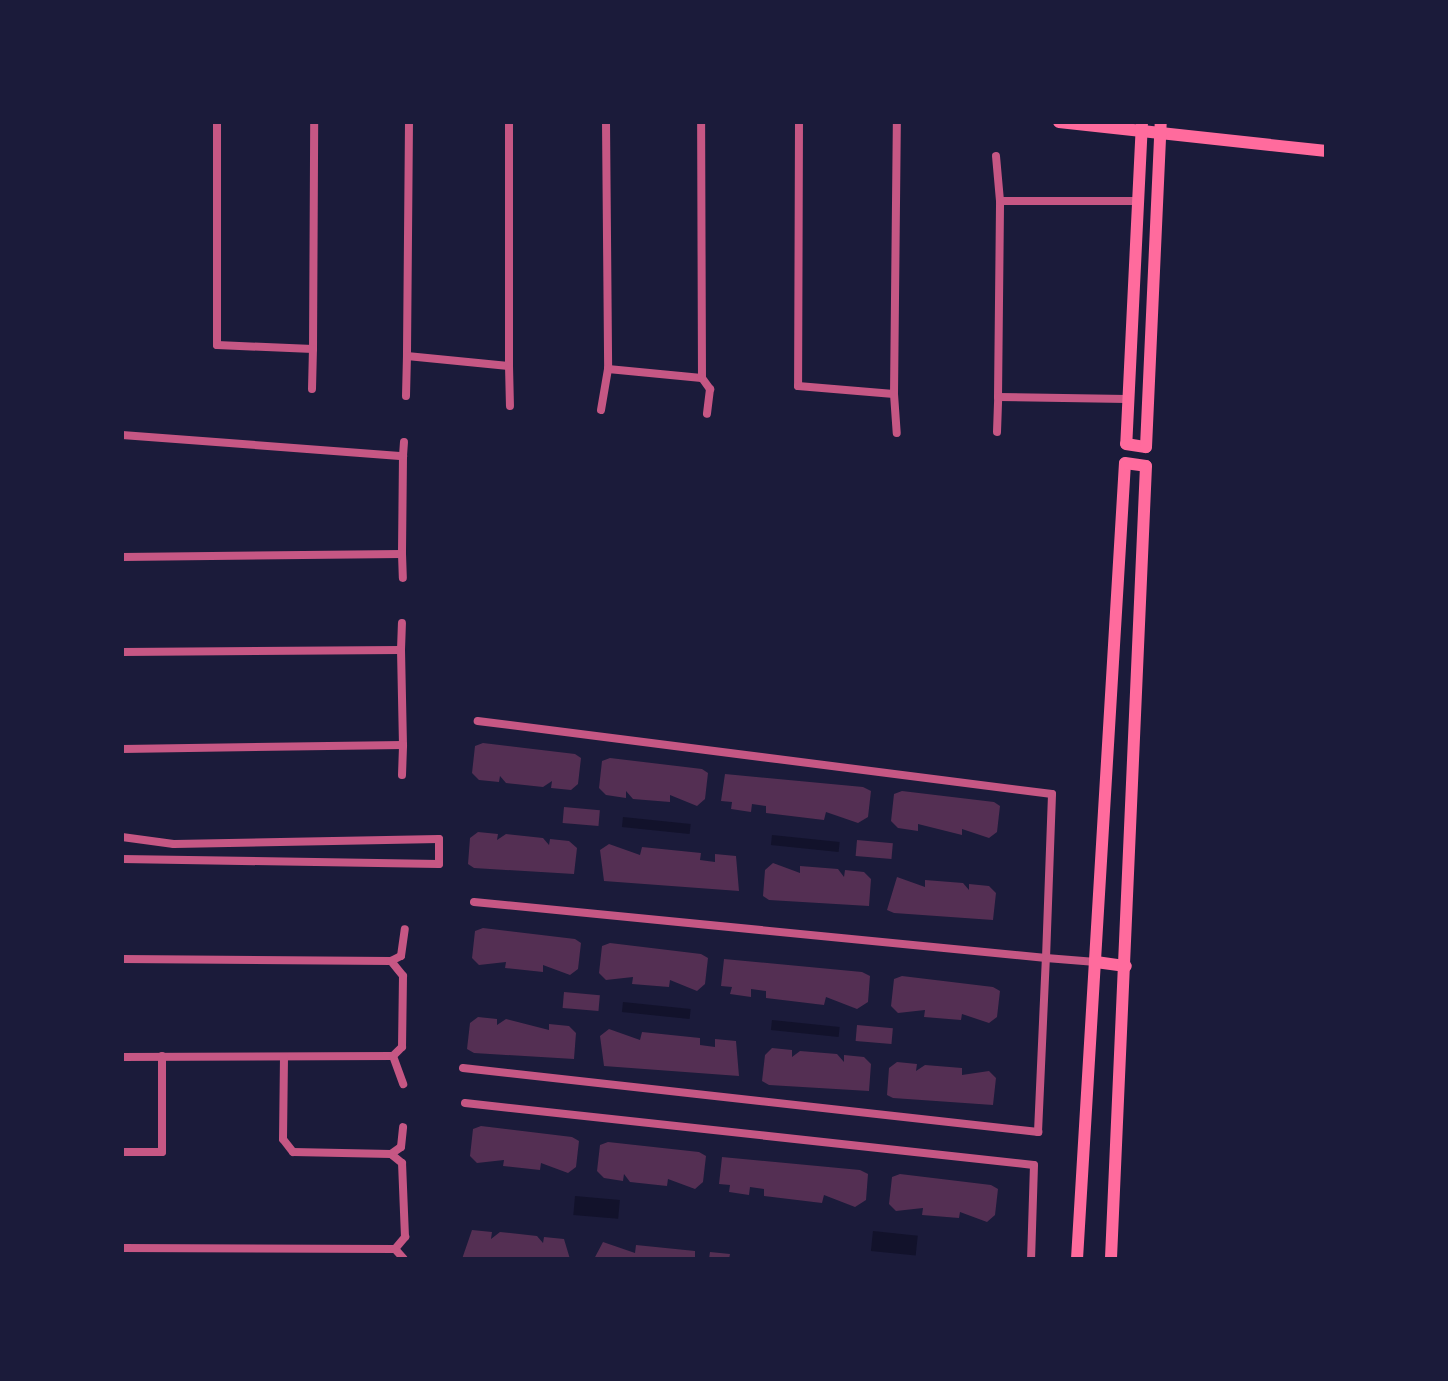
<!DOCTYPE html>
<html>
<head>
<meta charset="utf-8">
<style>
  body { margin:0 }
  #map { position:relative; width:1448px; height:1381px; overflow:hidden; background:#1b1b3a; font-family:"Roboto Condensed",sans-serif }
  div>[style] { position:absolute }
  .water>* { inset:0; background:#12122b; transform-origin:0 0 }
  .building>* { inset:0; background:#542f53; transform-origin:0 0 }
  .minor>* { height:8px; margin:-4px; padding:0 4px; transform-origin:4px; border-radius:4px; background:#c65784 }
  .secondary>* { height:12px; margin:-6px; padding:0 6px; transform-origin:6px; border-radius:6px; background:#ff6b9d }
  span { translate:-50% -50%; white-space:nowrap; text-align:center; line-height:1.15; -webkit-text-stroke:8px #1b1b3a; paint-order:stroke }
  .frame { position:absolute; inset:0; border:124px solid #1b1b3a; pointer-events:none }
</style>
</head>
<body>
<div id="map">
  <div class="water">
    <i style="left:623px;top:817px;width:68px;height:10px;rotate:6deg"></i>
    <i style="left:772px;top:835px;width:68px;height:10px;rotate:6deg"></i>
    <i style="left:623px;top:1002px;width:68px;height:10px;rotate:6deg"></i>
    <i style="left:772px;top:1020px;width:68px;height:10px;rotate:6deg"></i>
    <i style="left:575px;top:1196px;width:45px;height:19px;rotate:5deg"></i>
    <i style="left:873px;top:1231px;width:45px;height:20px;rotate:6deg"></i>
  </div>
  <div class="building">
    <i style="clip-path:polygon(483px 743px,575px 754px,581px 758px,578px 784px,571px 790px,551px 788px,552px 781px,543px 787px,506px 783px,500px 776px,499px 782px,479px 780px,472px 773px,475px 746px)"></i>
    <i style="clip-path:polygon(610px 758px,702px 769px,708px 773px,705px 799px,697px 806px,670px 795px,670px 802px,633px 799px,626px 791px,626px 798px,606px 795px,599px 788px,602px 761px)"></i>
    <i style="clip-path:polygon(725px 774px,863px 787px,871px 791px,868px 817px,858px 823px,826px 812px,824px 820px,766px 813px,766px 806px,752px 804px,751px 812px,731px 809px,732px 802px,721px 801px)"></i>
    <i style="clip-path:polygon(902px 791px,994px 802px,1000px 806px,997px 832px,989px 838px,962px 829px,962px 835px,918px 824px,918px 831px,898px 828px,891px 821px,894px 794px)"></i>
    <i style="left:564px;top:807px;width:36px;height:16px;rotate:5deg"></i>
    <i style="clip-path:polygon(478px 832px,498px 834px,497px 840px,506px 834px,543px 838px,549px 845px,550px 839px,569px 841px,577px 848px,574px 874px,474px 868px,468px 864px,470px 838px)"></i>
    <i style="left:857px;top:840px;width:36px;height:16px;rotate:5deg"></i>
    <i style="clip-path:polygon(609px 844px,640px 855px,642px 847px,701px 853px,700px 860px,715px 862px,715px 854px,736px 856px,739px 891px,604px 881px,600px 850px)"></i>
    <i style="clip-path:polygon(773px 863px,800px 873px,800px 866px,838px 869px,844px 877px,845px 870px,864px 872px,871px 879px,869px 906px,769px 900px,763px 896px,765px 870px)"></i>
    <i style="clip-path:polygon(897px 877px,925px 887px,925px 880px,963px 883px,969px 890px,969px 884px,989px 886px,996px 893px,993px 920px,894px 913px,887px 910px)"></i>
    <i style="clip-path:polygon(483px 928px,575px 939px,581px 943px,578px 969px,570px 975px,543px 965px,543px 972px,505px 968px,506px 962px,479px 965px,472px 958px,475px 931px)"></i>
    <i style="clip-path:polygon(610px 943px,701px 954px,708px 958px,705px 984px,697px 991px,670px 980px,669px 987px,632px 984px,633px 977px,606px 980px,599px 973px,602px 946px)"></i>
    <i style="clip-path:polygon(724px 959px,862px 972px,870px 976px,868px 1002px,857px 1009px,826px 997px,824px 1005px,766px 998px,766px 991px,751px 989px,751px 997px,730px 994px,732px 987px,721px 986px)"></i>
    <i style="clip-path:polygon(902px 976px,993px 987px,1000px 991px,997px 1017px,989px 1023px,962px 1014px,961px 1020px,924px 1017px,925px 1010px,898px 1013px,891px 1006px,894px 979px)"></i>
    <i style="left:564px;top:992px;width:36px;height:16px;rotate:5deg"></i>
    <i style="clip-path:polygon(478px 1017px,497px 1019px,497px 1025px,506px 1019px,549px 1030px,549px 1024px,569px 1026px,576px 1033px,574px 1059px,474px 1053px,467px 1049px,470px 1023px)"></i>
    <i style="left:857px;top:1025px;width:36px;height:16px;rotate:5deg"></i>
    <i style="clip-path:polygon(609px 1029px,640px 1040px,642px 1032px,700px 1038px,700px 1045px,715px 1047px,715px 1039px,736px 1041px,739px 1076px,604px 1066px,600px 1036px)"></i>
    <i style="clip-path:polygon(772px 1048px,792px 1050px,792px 1057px,800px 1051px,837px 1054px,844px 1062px,844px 1055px,864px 1057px,871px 1064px,869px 1091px,769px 1085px,762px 1081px,765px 1055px)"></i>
    <i style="clip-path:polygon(897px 1062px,917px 1064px,916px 1071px,925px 1065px,962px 1068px,962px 1075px,989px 1071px,996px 1078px,993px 1105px,893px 1098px,887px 1095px,889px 1068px)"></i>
    <i style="clip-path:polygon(481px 1126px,572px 1137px,579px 1141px,576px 1167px,568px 1173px,541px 1163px,540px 1170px,503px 1166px,504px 1160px,477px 1163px,470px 1156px,473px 1129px)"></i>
    <i style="clip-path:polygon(608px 1142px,699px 1152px,706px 1156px,703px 1182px,695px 1189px,668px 1179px,667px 1186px,630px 1182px,624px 1174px,623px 1181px,604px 1178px,597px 1171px,600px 1145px)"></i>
    <i style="clip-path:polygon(722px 1157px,860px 1170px,868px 1174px,866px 1200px,855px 1207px,824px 1195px,822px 1203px,764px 1196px,764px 1189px,750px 1187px,749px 1195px,729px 1192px,730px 1185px,719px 1184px)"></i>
    <i style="clip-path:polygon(900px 1174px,991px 1185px,998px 1189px,995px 1215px,987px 1222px,960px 1212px,959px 1218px,922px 1215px,923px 1208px,896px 1211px,889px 1204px,892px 1177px)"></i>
    <i style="clip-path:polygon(472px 1230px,492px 1232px,491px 1239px,500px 1232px,537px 1236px,543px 1243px,544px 1237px,564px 1239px,570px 1259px,462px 1259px)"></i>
    <i style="clip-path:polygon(603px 1242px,635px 1253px,636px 1245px,695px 1251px,695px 1259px,594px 1259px)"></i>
    <i style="clip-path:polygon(710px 1252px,730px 1254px,729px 1259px,709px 1259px)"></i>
  </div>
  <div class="minor">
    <i style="left:217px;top:122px;width:223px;rotate:90deg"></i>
    <i style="left:217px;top:345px;width:96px;rotate:2.4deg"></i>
    <i style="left:313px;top:349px;width:227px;rotate:-89.7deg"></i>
    <i style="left:409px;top:122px;width:234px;rotate:90.5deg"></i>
    <i style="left:407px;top:356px;width:102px;rotate:5.6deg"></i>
    <i style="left:509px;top:366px;width:244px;rotate:-90deg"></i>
    <i style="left:606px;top:122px;width:247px;rotate:89.5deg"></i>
    <i style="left:608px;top:369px;width:94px;rotate:5.5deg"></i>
    <i style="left:702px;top:378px;width:256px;rotate:-90.2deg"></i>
    <i style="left:799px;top:122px;width:264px;rotate:90.2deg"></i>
    <i style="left:798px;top:386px;width:96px;rotate:4.8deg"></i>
    <i style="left:894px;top:394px;width:272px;rotate:-89.4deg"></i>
    <i style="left:996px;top:156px;width:45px;rotate:84.9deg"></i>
    <i style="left:509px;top:366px;width:40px;rotate:88.6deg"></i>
    <i style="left:702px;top:378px;width:14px;rotate:54deg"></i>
    <i style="left:710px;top:389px;width:25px;rotate:97deg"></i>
    <i style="left:312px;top:389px;width:40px;rotate:-88.6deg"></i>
    <i style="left:894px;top:394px;width:39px;rotate:86deg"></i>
    <i style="left:406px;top:396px;width:40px;rotate:-88.6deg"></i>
    <i style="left:1127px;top:399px;width:129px;rotate:-179.1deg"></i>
    <i style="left:998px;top:397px;width:196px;rotate:-89.4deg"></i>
    <i style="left:1000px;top:201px;width:139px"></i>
    <i style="left:601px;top:410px;width:42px;rotate:-80.3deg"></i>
    <i style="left:997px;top:432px;width:35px;rotate:-88deg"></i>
    <i style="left:122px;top:435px;width:282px;rotate:4.3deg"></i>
    <i style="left:403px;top:456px;width:98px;rotate:90.6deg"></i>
    <i style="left:402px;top:554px;width:280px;rotate:179.4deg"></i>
    <i style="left:403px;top:456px;width:14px;rotate:-86deg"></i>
    <i style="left:402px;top:554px;width:24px;rotate:88deg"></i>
    <i style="left:401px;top:650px;width:27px;rotate:-88deg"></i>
    <i style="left:122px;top:652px;width:279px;rotate:-0.4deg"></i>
    <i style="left:401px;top:650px;width:95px;rotate:88.8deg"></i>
    <i style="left:403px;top:745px;width:281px;rotate:179.2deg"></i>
    <i style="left:402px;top:775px;width:30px;rotate:-88deg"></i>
    <i style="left:122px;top:837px;width:52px;rotate:7.7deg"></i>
    <i style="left:174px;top:844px;width:265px;rotate:-1.1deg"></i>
    <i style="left:439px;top:839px;width:25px;rotate:90deg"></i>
    <i style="left:439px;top:864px;width:317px;rotate:-179.1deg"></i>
    <i style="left:474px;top:902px;width:575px;rotate:5.59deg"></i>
    <i style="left:1046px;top:958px;width:164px;rotate:-87.9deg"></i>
    <i style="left:1052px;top:794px;width:579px;rotate:-172.75deg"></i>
    <i style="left:122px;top:959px;width:269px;rotate:0.4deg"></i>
    <i style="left:391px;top:961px;width:19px;rotate:51deg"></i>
    <i style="left:403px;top:976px;width:71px;rotate:90.8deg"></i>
    <i style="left:402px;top:1047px;width:13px;rotate:135deg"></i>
    <i style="left:393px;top:1056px;width:271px;rotate:179.8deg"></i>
    <i style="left:391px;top:961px;width:11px;rotate:-27deg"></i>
    <i style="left:401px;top:956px;width:27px;rotate:-82deg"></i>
    <i style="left:393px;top:1056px;width:30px;rotate:70deg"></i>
    <i style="left:463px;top:1068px;width:579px;rotate:6.35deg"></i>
    <i style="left:1038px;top:1132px;width:174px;rotate:-87.4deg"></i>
    <i style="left:1046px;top:958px;width:50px;rotate:4.6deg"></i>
    <i style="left:465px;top:1103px;width:572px;rotate:6.22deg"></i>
    <i style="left:1034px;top:1165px;width:94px;rotate:91.8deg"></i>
    <i style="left:122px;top:1152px;width:40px"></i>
    <i style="left:162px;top:1152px;width:96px;rotate:-90deg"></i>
    <i style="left:391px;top:1154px;width:12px;rotate:-35deg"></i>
    <i style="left:401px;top:1147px;width:20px;rotate:-84deg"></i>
    <i style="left:122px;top:1248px;width:273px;rotate:0.2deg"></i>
    <i style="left:395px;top:1249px;width:16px;rotate:-50deg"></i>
    <i style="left:405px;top:1237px;width:74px;rotate:-92.3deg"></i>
    <i style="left:402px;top:1163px;width:14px;rotate:-141deg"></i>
    <i style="left:391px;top:1154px;width:98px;rotate:-178.8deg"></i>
    <i style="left:293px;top:1152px;width:16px;rotate:-128deg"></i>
    <i style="left:283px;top:1139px;width:82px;rotate:-89.3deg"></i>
    <i style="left:395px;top:1249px;width:13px;rotate:48deg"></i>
  </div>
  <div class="secondary">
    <i style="left:1059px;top:122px;width:269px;rotate:6.2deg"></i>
    <i style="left:1142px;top:122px;width:322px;rotate:92.8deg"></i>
    <i style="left:1126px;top:444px;width:20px;rotate:9deg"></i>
    <i style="left:1146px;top:447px;width:325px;rotate:-87.4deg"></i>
    <i style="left:1096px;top:962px;width:30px;rotate:8deg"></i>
    <i style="left:1077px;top:1259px;width:797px;rotate:-86.55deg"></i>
    <i style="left:1125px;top:463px;width:21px;rotate:8deg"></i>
    <i style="left:1146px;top:466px;width:794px;rotate:92.53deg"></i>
  </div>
  <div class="frame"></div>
</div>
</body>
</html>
